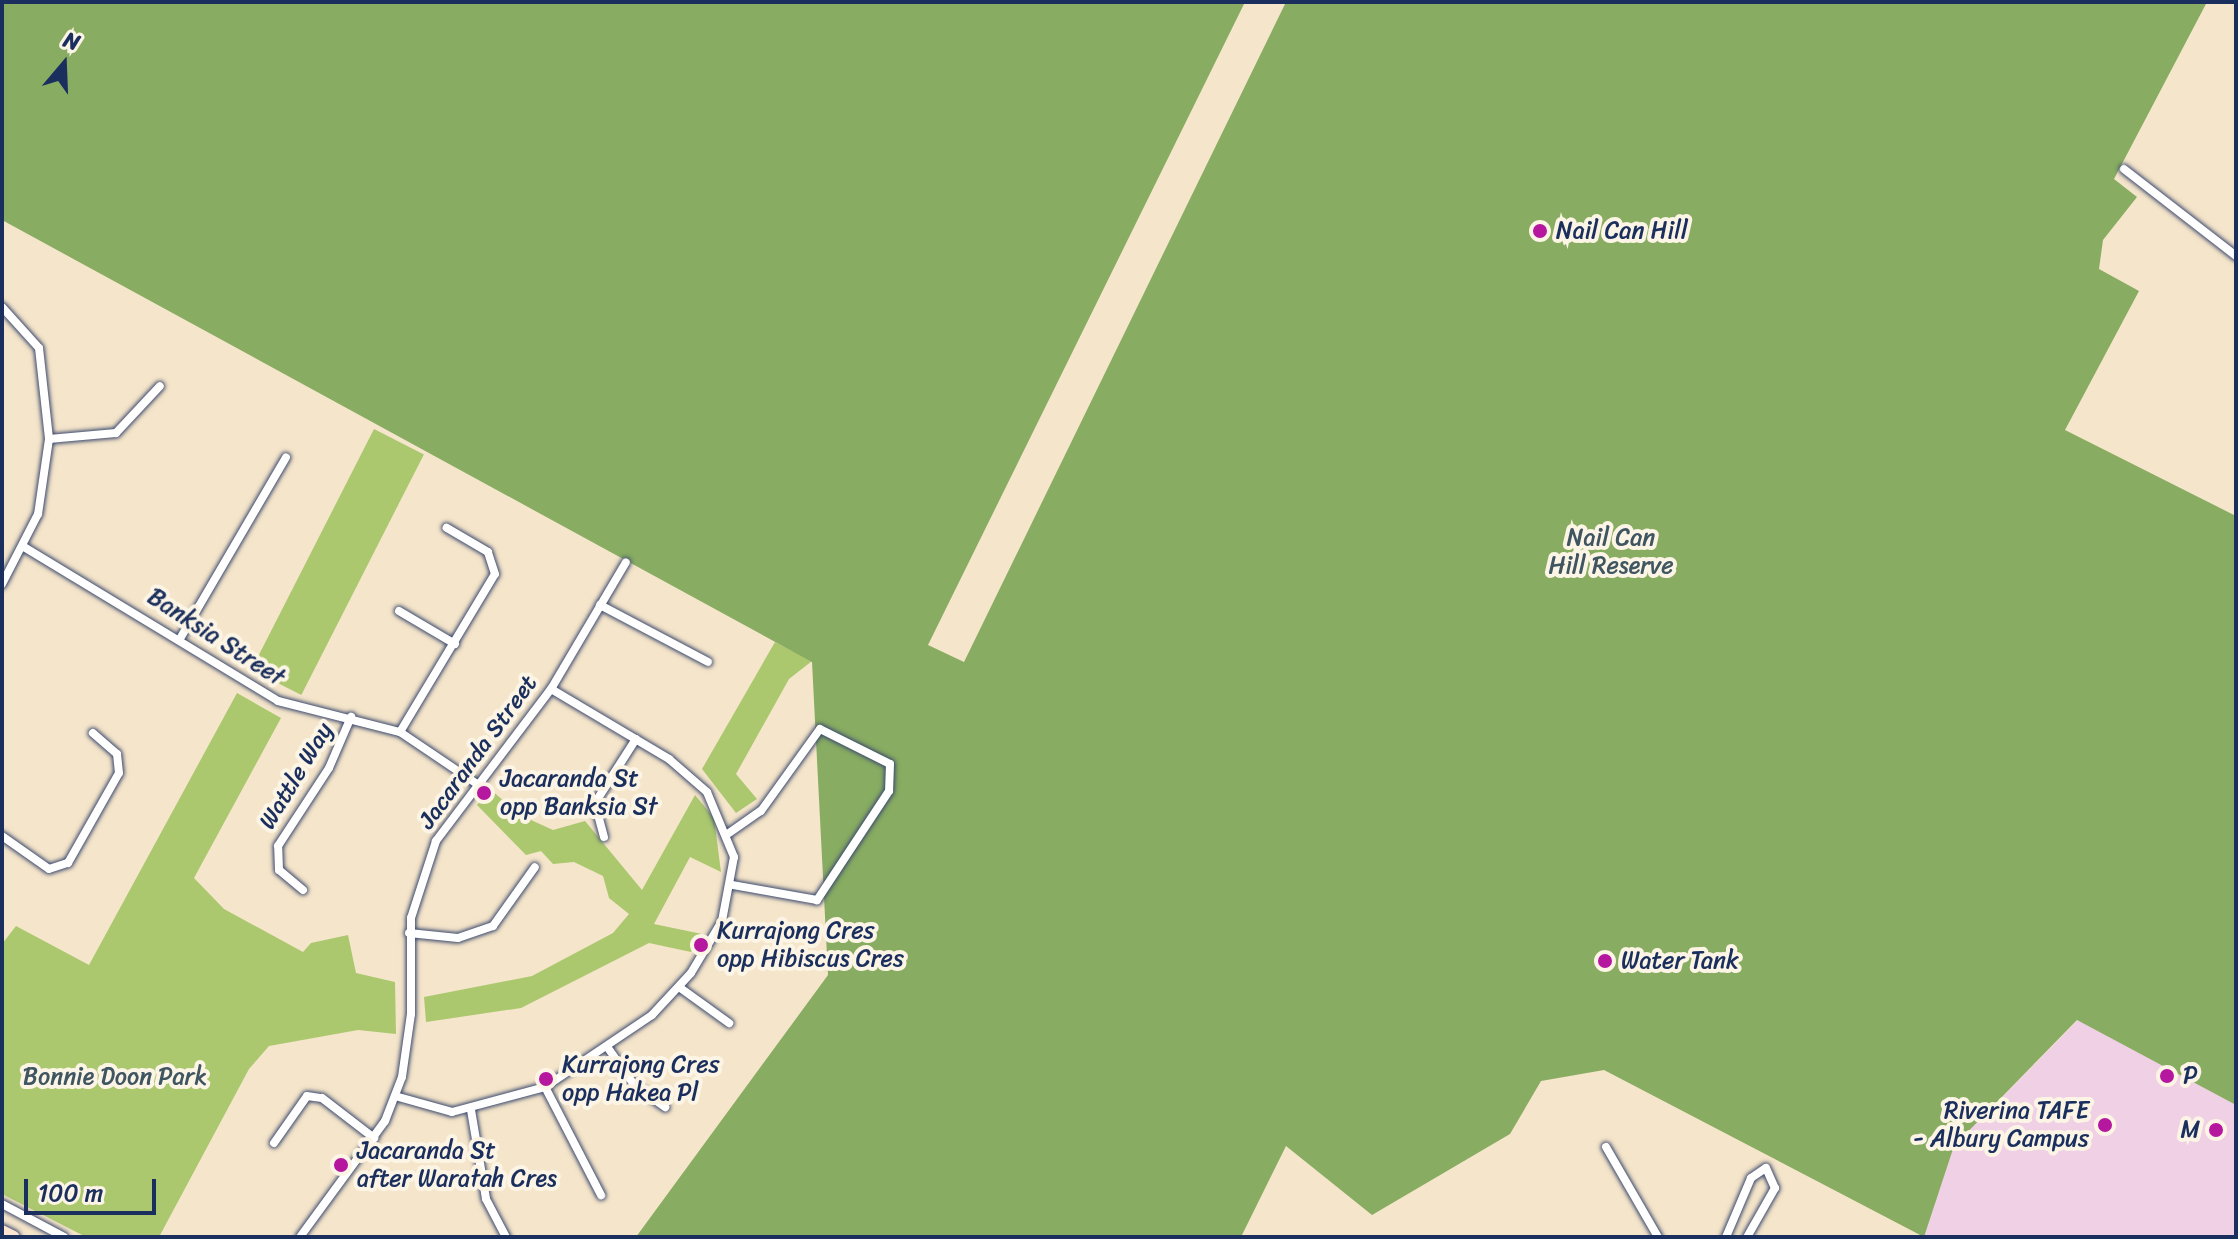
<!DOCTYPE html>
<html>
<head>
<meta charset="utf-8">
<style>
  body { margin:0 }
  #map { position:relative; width:2238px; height:1239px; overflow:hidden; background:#f5e5ca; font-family:Sriracha,sans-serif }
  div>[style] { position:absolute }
  .built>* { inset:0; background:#f0d0e5 }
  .green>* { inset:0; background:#abc86f; transform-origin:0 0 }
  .forest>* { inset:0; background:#88ac62 }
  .roads { filter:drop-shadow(0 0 2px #3c4a6e) drop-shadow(0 0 2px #3c4a6e) }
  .street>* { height:8px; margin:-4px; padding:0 4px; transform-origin:4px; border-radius:4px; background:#fff }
  .secondary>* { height:12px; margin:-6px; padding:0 6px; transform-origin:6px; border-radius:6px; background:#fde4d0 }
  .dots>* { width:22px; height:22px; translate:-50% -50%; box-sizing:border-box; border:4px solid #fcf5e5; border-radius:50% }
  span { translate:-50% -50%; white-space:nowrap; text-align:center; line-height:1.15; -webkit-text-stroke:8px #fcf5e5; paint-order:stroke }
  .poi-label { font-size:24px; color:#1b2f5e }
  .left { translate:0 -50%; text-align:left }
  .right { translate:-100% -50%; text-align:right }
  .park-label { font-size:24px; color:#3f5562 }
  .street-label { font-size:24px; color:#1b2f5e }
  .frame { position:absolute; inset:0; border:4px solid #1b2f5e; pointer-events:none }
  .north { position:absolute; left:24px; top:24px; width:80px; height:80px; -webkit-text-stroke:6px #fcf5e5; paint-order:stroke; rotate:19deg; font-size:22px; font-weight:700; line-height:32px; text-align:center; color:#1b2f5e }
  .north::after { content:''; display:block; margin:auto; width:28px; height:36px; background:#1b2f5e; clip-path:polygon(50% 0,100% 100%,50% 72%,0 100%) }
  .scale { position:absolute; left:24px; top:1179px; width:132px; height:36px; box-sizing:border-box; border:4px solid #1b2f5e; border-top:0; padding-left:10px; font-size:24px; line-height:28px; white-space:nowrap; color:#1b2f5e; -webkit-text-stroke:6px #fcf5e5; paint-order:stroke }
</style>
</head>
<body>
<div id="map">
  <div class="built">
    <i style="clip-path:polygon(2078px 1020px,2236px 1105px,2236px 1237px,1924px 1237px,1954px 1146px)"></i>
  </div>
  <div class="green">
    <i style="left:374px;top:429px;width:56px;height:270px;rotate:27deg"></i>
    <i style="clip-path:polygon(775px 642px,812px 661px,789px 679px,736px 774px,757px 799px,736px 813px,702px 769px)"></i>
    <i style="clip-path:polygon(237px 693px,281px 718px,194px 878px,224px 909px,303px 952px,311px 943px,348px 935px,356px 973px,395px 982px,396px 1034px,358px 1030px,269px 1046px,249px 1069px,159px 1237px,86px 1237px,2px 1194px,2px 944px,16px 926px,89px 965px)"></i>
    <i style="clip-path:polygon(490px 789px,520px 815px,553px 830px,585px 821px,642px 890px,695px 795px,714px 818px,721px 872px,690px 857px,654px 924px,702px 934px,691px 952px,649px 943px,521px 1008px,426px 1022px,424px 997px,532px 976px,613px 933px,629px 914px,609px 898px,603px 876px,574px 862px,553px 864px,541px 851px,526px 855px,477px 805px)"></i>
  </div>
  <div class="forest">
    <i style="clip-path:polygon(2px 2px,1245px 2px,928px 645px,964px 662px,1286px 2px,2207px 2px,2114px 179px,2137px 197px,2103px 240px,2099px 269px,2139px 291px,2065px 430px,2236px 516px,2236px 1105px,2077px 1020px,1954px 1146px,1924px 1237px,1604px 1070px,1541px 1081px,1510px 1134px,1372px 1215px,1286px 1146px,1241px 1237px,636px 1237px,828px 975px,812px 662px,2px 220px)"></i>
  </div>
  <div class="roads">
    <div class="street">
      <i style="left:2124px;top:169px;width:142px;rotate:37.8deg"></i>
      <i style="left:2px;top:307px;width:55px;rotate:47.9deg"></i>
      <i style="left:39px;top:348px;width:92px;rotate:83.7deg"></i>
      <i style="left:49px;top:439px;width:76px;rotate:98.3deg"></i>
      <i style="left:38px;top:514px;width:79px;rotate:117.2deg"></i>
      <i style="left:49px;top:439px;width:67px;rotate:-5.1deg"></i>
      <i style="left:116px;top:433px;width:64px;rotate:-46.9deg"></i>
      <i style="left:24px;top:547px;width:297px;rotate:31.2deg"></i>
      <i style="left:278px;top:701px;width:126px;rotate:14.3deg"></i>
      <i style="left:400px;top:732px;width:93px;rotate:34deg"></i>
      <i style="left:600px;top:605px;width:122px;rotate:27.8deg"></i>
      <i style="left:399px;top:611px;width:65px;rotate:30.5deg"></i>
      <i style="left:181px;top:637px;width:208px;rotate:-59.7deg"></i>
      <i style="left:400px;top:732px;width:184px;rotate:-59deg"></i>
      <i style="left:495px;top:574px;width:23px;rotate:-108deg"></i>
      <i style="left:488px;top:552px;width:48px;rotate:-149.7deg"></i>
      <i style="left:729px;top:833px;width:39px;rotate:-35deg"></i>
      <i style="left:761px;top:811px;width:101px;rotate:-54.3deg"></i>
      <i style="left:820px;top:729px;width:78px;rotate:26.6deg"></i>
      <i style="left:890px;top:764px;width:27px;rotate:92deg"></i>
      <i style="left:889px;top:791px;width:131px;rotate:123.4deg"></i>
      <i style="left:817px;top:900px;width:85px;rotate:-169.9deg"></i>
      <i style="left:2px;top:836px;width:57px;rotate:35.1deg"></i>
      <i style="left:49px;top:869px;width:20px;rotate:-18deg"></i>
      <i style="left:68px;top:863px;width:103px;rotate:-60.5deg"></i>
      <i style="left:119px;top:773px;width:19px;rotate:-96deg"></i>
      <i style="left:117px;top:754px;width:32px;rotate:-139deg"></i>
      <i style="left:604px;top:837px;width:35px;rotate:-105deg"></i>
      <i style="left:595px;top:803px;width:76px;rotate:-57.4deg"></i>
      <i style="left:303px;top:890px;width:31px;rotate:-140deg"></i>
      <i style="left:279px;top:870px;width:24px;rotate:-92deg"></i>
      <i style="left:278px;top:846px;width:93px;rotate:-56.8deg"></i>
      <i style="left:329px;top:768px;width:56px;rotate:-66.7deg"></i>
      <i style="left:409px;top:933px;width:49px;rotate:5.8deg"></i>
      <i style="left:458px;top:938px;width:37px;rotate:-19deg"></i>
      <i style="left:493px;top:926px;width:72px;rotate:-54.6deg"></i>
      <i style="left:679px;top:987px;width:62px;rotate:35.8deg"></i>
      <i style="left:608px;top:1048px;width:47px;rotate:54.6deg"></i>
      <i style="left:635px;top:1086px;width:37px;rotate:35deg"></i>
      <i style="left:545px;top:1087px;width:122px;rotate:62.6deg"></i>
      <i style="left:395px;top:1096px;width:59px;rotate:15.7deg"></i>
      <i style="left:452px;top:1112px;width:96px;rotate:-15deg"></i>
      <i style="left:545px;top:1087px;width:129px;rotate:-33.9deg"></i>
      <i style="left:652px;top:1015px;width:57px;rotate:-47.1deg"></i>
      <i style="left:691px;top:973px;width:61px;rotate:-59.2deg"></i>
      <i style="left:722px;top:921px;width:65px;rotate:-79.4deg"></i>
      <i style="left:734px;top:857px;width:70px;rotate:-112.6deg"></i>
      <i style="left:707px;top:792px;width:50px;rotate:-139deg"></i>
      <i style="left:669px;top:759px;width:137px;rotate:-149.3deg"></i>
      <i style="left:471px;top:1110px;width:90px;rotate:80.4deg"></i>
      <i style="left:486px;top:1199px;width:43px;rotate:62.2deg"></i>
      <i style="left:274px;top:1143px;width:57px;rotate:-54.9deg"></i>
      <i style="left:307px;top:1096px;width:15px;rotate:8deg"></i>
      <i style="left:322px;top:1098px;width:66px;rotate:37.6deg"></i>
      <i style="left:1606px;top:1147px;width:104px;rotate:60deg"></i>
      <i style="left:2px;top:1204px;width:70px;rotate:28deg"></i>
      <i style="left:300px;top:1237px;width:144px;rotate:-53.8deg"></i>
      <i style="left:385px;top:1121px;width:47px;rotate:-68.9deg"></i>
      <i style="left:402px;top:1077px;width:64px;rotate:-81.9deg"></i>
      <i style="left:411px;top:1014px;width:96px;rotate:-90deg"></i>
      <i style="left:411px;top:918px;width:81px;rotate:-72deg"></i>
      <i style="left:436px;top:841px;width:191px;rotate:-52.9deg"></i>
      <i style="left:551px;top:689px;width:147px;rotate:-59.4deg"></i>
      <i style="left:1726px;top:1237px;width:64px;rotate:-67deg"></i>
      <i style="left:1751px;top:1178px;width:18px;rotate:-34deg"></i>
      <i style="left:1766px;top:1168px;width:22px;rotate:66deg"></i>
      <i style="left:1775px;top:1188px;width:56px;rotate:119.7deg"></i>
    </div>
    <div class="secondary">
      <i style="left:2px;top:1231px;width:13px;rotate:27deg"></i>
    </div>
  </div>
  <div class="dots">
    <i style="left:1540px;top:231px;background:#b5179e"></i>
    <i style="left:484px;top:793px;background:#b5179e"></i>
    <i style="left:701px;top:945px;background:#b5179e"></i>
    <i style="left:1605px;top:961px;background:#b5179e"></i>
    <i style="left:2167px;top:1076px;background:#b5179e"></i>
    <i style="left:546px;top:1079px;background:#b5179e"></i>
    <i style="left:2105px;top:1125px;background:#b5179e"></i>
    <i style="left:2216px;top:1130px;background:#b5179e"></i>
    <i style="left:341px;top:1165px;background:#b5179e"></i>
  </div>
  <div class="poi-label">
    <span class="left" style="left:1556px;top:231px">Nail Can Hill</span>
    <span class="left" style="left:500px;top:793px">Jacaranda St<br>opp Banksia St</span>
    <span class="left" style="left:717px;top:945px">Kurrajong Cres<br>opp Hibiscus Cres</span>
    <span class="left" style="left:1621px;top:961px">Water Tank</span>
    <span class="left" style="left:562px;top:1079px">Kurrajong Cres<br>opp Hakea Pl</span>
    <span class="left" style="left:2183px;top:1076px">P</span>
    <span class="right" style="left:2089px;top:1125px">Riverina TAFE<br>- Albury Campus</span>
    <span class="right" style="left:2200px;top:1130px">M</span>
    <span class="left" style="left:357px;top:1165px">Jacaranda St<br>after Waratah Cres</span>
  </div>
  <div class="park-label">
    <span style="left:1611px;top:552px">Nail Can<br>Hill Reserve</span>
    <span style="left:115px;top:1077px">Bonnie Doon Park</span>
  </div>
  <div class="street-label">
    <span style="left:216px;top:637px;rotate:33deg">Banksia Street</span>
    <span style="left:478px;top:752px;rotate:-54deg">Jacaranda Street</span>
    <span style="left:296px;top:776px;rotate:-59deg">Wattle Way</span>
  </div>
  <div class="frame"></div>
  <div class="north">N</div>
  <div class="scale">100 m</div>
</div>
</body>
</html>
